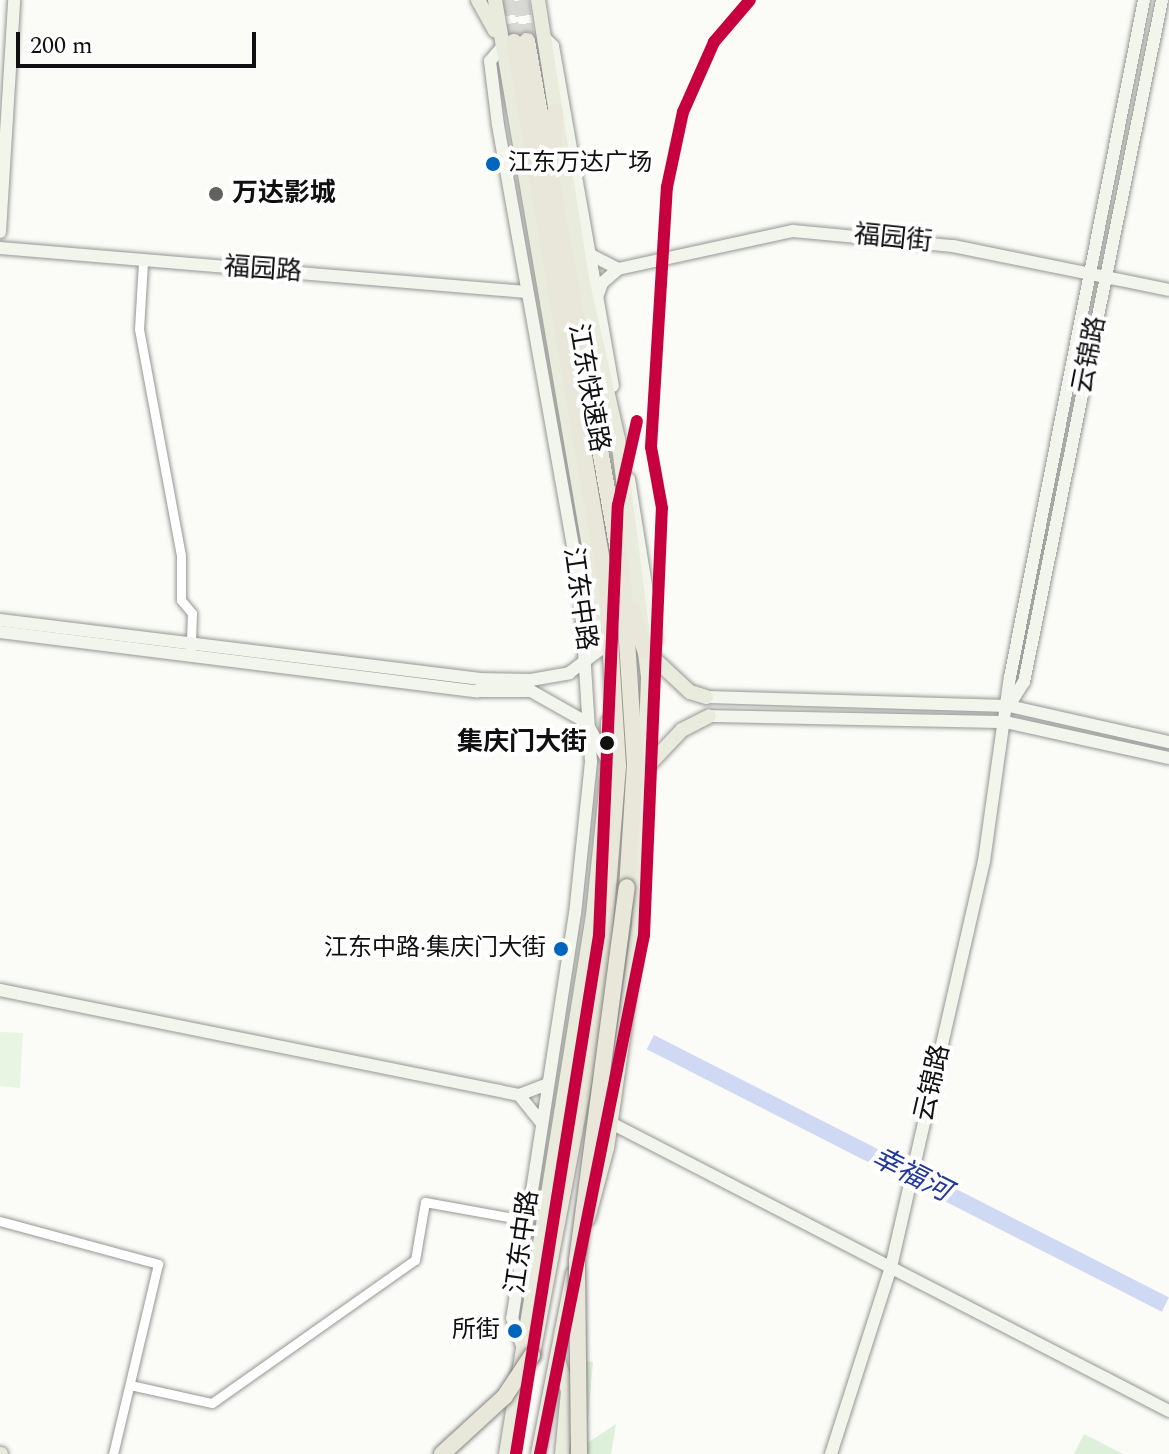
<!DOCTYPE html>
<html>
<head>
<meta charset="utf-8">
<style>
  body { margin:0 }
  #map { position:relative; width:1169px; height:1454px; overflow:hidden; background:#fbfcf7; font-family:Spectral,"Noto Sans SC",serif }
  div>[style] { position:absolute }
  .green>* { inset:0; background:#ddf0d9 }
  .pitch>* { inset:0; background:#e8f5e2 }
  .water>* { inset:0; background:#d0d9f4; transform-origin:0 0 }
  .highway-tunnel>* { height:16px; margin-top:-8px; transform-origin:0; background:repeating-linear-gradient(90deg,#d8d9d4 0 16px,transparent 0 24px) }
  .roads { filter:drop-shadow(0 0 2px #969694) drop-shadow(0 0 2px #969694) }
  .street>* { height:9px; margin:-4.5px; padding:0 4.5px; transform-origin:4.5px; border-radius:4.5px; background:#fefffe }
  .secondary>* { height:12px; margin:-6px; padding:0 6px; transform-origin:6px; border-radius:6px; background:#f2f5ec }
  .primary>* { height:14px; margin:-7px; padding:0 7px; transform-origin:7px; border-radius:7px; background:#e9ebdd }
  .highway>* { height:16px; margin:-8px; padding:0 8px; transform-origin:8px; border-radius:8px; background:#e8e7d9 }
  .bridges { filter:drop-shadow(0 0 2px #838481) drop-shadow(0 0 2px #838481) }
  .highway-bridge>* { height:16px; margin:-8px; padding:0 8px; transform-origin:8px; border-radius:8px; background:#e8e7d9 }
  .metro-1>* { height:12px; margin:-6px; padding:0 6px; transform-origin:6px; border-radius:6px; background:#c7003f }
  .dots>* { width:22px; height:22px; translate:-50% -50%; box-sizing:border-box; border:4px solid #fff; border-radius:50% }
  span { translate:-50% -50%; white-space:nowrap; text-align:center; line-height:1.15; -webkit-text-stroke:8px #fff; paint-order:stroke }
  .bus-label { font-size:24px; color:#101010 }
  .left { translate:0 -50%; text-align:left }
  .right { translate:-100% -50%; text-align:right }
  .poi-label { font-size:26px; color:#101010; font-weight:700 }
  .street-label { font-size:26px; color:#101010 }
  .stop-label { font-size:26px; color:#101010; font-weight:700 }
  .water-label { font-size:28px; color:#22389a; font-style:italic }
  .scale { position:absolute; left:16px; top:32px; width:240px; height:36px; box-sizing:border-box; border:4px solid #101010; border-top:0; padding-left:10px; font-size:24px; line-height:28px; white-space:nowrap; color:#101010; -webkit-text-stroke:6px #fff; paint-order:stroke }
</style>
</head>
<body>
<div id="map">
  <div class="green">
    <i style="clip-path:polygon(585px 1361px,593px 1362px,587px 1429px)"></i>
    <i style="clip-path:polygon(616px 1424px,611px 1454px,579px 1454px,578px 1449px)"></i>
    <i style="clip-path:polygon(1084px 1434px,1123px 1454px,1074px 1454px)"></i>
  </div>
  <div class="pitch">
    <i style="clip-path:polygon(0 1032px,23px 1033px,20px 1088px,0 1086px)"></i>
  </div>
  <div class="water">
    <i style="left:654px;top:1035px;width:578px;height:16px;rotate:27deg"></i>
  </div>
  <div class="highway-tunnel">
    <i style="left:506px;top:0;width:43px;rotate:79.2deg"></i>
    <i style="left:521px;top:0;width:41px;rotate:81.7deg"></i>
  </div>
  <div class="roads">
    <div class="street">
      <i style="left:143px;top:262px;width:67px;rotate:93.4deg"></i>
      <i style="left:139px;top:329px;width:230px;rotate:79.5deg"></i>
      <i style="left:181px;top:555px;width:45px;rotate:90deg"></i>
      <i style="left:181px;top:600px;width:17px;rotate:50deg"></i>
      <i style="left:192px;top:613px;width:36px;rotate:92deg"></i>
      <i style="left:0;top:1221px;width:164px;rotate:15.2deg"></i>
      <i style="left:158px;top:1264px;width:195px;rotate:103.3deg"></i>
      <i style="left:130px;top:1385px;width:84px;rotate:12.4deg"></i>
      <i style="left:212px;top:1403px;width:248px;rotate:-35.2deg"></i>
      <i style="left:415px;top:1260px;width:59px;rotate:-80.2deg"></i>
      <i style="left:425px;top:1202px;width:102px;rotate:10.2deg"></i>
    </div>
    <div class="secondary">
      <i style="left:544px;top:37px;width:13px;rotate:45deg"></i>
      <i style="left:553px;top:46px;width:345px;rotate:80deg"></i>
      <i style="left:503px;top:46px;width:20px;rotate:131deg"></i>
      <i style="left:490px;top:61px;width:64px;rotate:82.9deg"></i>
      <i style="left:498px;top:125px;width:469px;rotate:79.9deg"></i>
      <i style="left:580px;top:587px;width:175px;rotate:86.4deg"></i>
      <i style="left:591px;top:762px;width:152px;rotate:96deg"></i>
      <i style="left:575px;top:913px;width:410px;rotate:98.8deg"></i>
      <i style="left:512px;top:1318px;width:32px;rotate:70deg"></i>
      <i style="left:0;top:232px;width:232px;rotate:-86.5deg"></i>
      <i style="left:0;top:248px;width:528px;rotate:4.78deg"></i>
      <i style="left:589px;top:254px;width:33px;rotate:27deg"></i>
      <i style="left:597px;top:297px;width:15px;rotate:-70deg"></i>
      <i style="left:602px;top:283px;width:21px;rotate:-41deg"></i>
      <i style="left:618px;top:269px;width:179px;rotate:-12.3deg"></i>
      <i style="left:793px;top:231px;width:161px;rotate:5.4deg"></i>
      <i style="left:953px;top:246px;width:220px;rotate:11.5deg"></i>
      <i style="left:629px;top:479px;width:164px;rotate:80.9deg"></i>
      <i style="left:0;top:620px;width:482px;rotate:7deg"></i>
      <i style="left:478px;top:679px;width:53px;rotate:1.1deg"></i>
      <i style="left:531px;top:680px;width:39px;rotate:-10deg"></i>
      <i style="left:569px;top:673px;width:45px;rotate:-36.9deg"></i>
      <i style="left:0;top:632px;width:481px;rotate:7.1deg"></i>
      <i style="left:477px;top:691px;width:54px"></i>
      <i style="left:531px;top:691px;width:63px;rotate:29.4deg"></i>
      <i style="left:586px;top:722px;width:47px;rotate:60.7deg"></i>
      <i style="left:706px;top:697px;width:303px;rotate:1.7deg"></i>
      <i style="left:1009px;top:706px;width:164px;rotate:12.7deg"></i>
      <i style="left:1010px;top:704px;width:26px;rotate:-58deg"></i>
      <i style="left:1024px;top:682px;width:696px;rotate:-78.56deg"></i>
      <i style="left:709px;top:716px;width:296px;rotate:1.2deg"></i>
      <i style="left:1005px;top:722px;width:168px;rotate:12.4deg"></i>
      <i style="left:0;top:990px;width:530px;rotate:11.44deg"></i>
      <i style="left:519px;top:1095px;width:30px;rotate:-21deg"></i>
      <i style="left:519px;top:1095px;width:35px;rotate:51deg"></i>
      <i style="left:611px;top:1123px;width:628px;rotate:27.3deg"></i>
      <i style="left:831px;top:1454px;width:196px;rotate:-72.2deg"></i>
      <i style="left:891px;top:1267px;width:417px;rotate:-77.1deg"></i>
      <i style="left:984px;top:861px;width:186px;rotate:-82deg"></i>
      <i style="left:1010px;top:677px;width:690px;rotate:-78.8deg"></i>
    </div>
    <div class="primary">
      <i style="left:478px;top:0;width:35px;rotate:61deg"></i>
      <i style="left:495px;top:0;width:631px;rotate:80.24deg"></i>
      <i style="left:538px;top:0;width:282px;rotate:81deg"></i>
      <i style="left:582px;top:279px;width:164px;rotate:77.3deg"></i>
      <i style="left:618px;top:439px;width:241px;rotate:82.8deg"></i>
      <i style="left:648px;top:678px;width:246px;rotate:92.1deg"></i>
      <i style="left:639px;top:924px;width:226px;rotate:98.1deg"></i>
      <i style="left:607px;top:1148px;width:73px;rotate:105deg"></i>
      <i style="left:645px;top:650px;width:62px;rotate:43deg"></i>
      <i style="left:690px;top:692px;width:17px;rotate:17deg"></i>
      <i style="left:646px;top:768px;width:52px;rotate:-46.5deg"></i>
      <i style="left:682px;top:730px;width:30px;rotate:-27deg"></i>
      <i style="left:557px;top:1357px;width:36px;rotate:72deg"></i>
      <i style="left:568px;top:1391px;width:63px;rotate:95.4deg"></i>
      <i style="left:0;top:1454px;width:1px"></i>
      <i style="left:506px;top:1454px;width:546px;rotate:-80.83deg"></i>
      <i style="left:593px;top:915px;width:153px;rotate:-84deg"></i>
      <i style="left:609px;top:763px;width:41px;rotate:-91.4deg"></i>
      <i style="left:538px;top:1454px;width:183px;rotate:-79deg"></i>
    </div>
    <div class="highway">
      <i style="left:527px;top:41px;width:546px;rotate:79.88deg"></i>
      <i style="left:623px;top:579px;width:185px;rotate:86.3deg"></i>
      <i style="left:635px;top:764px;width:123px;rotate:93.7deg"></i>
      <i style="left:514px;top:42px;width:557px;rotate:80.39deg"></i>
      <i style="left:607px;top:591px;width:175px;rotate:86.4deg"></i>
      <i style="left:618px;top:766px;width:243px;rotate:94.7deg"></i>
      <i style="left:598px;top:1008px;width:353px;rotate:100.8deg"></i>
      <i style="left:553px;top:152px;width:40px;rotate:-87.1deg"></i>
      <i style="left:632px;top:610px;width:42px;rotate:72deg"></i>
    </div>
  </div>
  <div class="bridges">
    <div class="highway-bridge">
      <i style="left:442px;top:1454px;width:86px;rotate:-42.6deg"></i>
      <i style="left:505px;top:1396px;width:49px;rotate:-56.6deg"></i>
      <i style="left:579px;top:1454px;width:194px;rotate:-90.6deg"></i>
      <i style="left:577px;top:1260px;width:376px;rotate:-82.4deg"></i>
    </div>
  </div>
  <div class="metro-1">
    <i style="left:516px;top:1454px;width:526px;rotate:-80.91deg"></i>
    <i style="left:599px;top:935px;width:430px;rotate:-87.5deg"></i>
    <i style="left:618px;top:505px;width:86px;rotate:-77.3deg"></i>
    <i style="left:540px;top:1454px;width:529px;rotate:-78.67deg"></i>
    <i style="left:644px;top:935px;width:427px;rotate:-87.6deg"></i>
    <i style="left:662px;top:508px;width:62px;rotate:-100.2deg"></i>
    <i style="left:651px;top:447px;width:260px;rotate:-86.5deg"></i>
    <i style="left:667px;top:187px;width:77px;rotate:-78deg"></i>
    <i style="left:683px;top:112px;width:77px;rotate:-66.1deg"></i>
    <i style="left:714px;top:42px;width:55px;rotate:-49.4deg"></i>
  </div>
  <div class="dots">
    <i style="left:493px;top:164px;background:#0065bd"></i>
    <i style="left:216px;top:194px;background:#626361"></i>
    <i style="left:607px;top:743px;background:#101010"></i>
    <i style="left:561px;top:949px;background:#0065bd"></i>
    <i style="left:515px;top:1331px;background:#0065bd"></i>
  </div>
  <div class="bus-label">
    <span class="left" style="left:508px;top:164px">江东万达广场</span>
    <span class="right" style="left:546px;top:949px">江东中路·集庆门大街</span>
    <span class="right" style="left:500px;top:1331px">所街</span>
  </div>
  <div class="poi-label">
    <span class="left" style="left:232px;top:194px">万达影城</span>
  </div>
  <div class="street-label">
    <span style="left:893px;top:239px;rotate:6deg">福园街</span>
    <span style="left:263px;top:270px;rotate:4deg">福园路</span>
    <span style="left:1090px;top:355px;rotate:-79deg">云锦路</span>
    <span style="left:588px;top:388px;rotate:80deg">江东快速路</span>
    <span style="left:579px;top:599px;rotate:82deg">江东中路</span>
    <span style="left:933px;top:1083px;rotate:-77deg">云锦路</span>
    <span style="left:523px;top:1242px;rotate:-82deg">江东中路</span>
  </div>
  <div class="stop-label">
    <span class="right" style="left:587px;top:743px">集庆门大街</span>
  </div>
  <div class="water-label">
    <span style="left:911px;top:1175px;rotate:27deg">幸福河</span>
  </div>
  <div class="scale">200 m</div>
</div>
</body>
</html>
